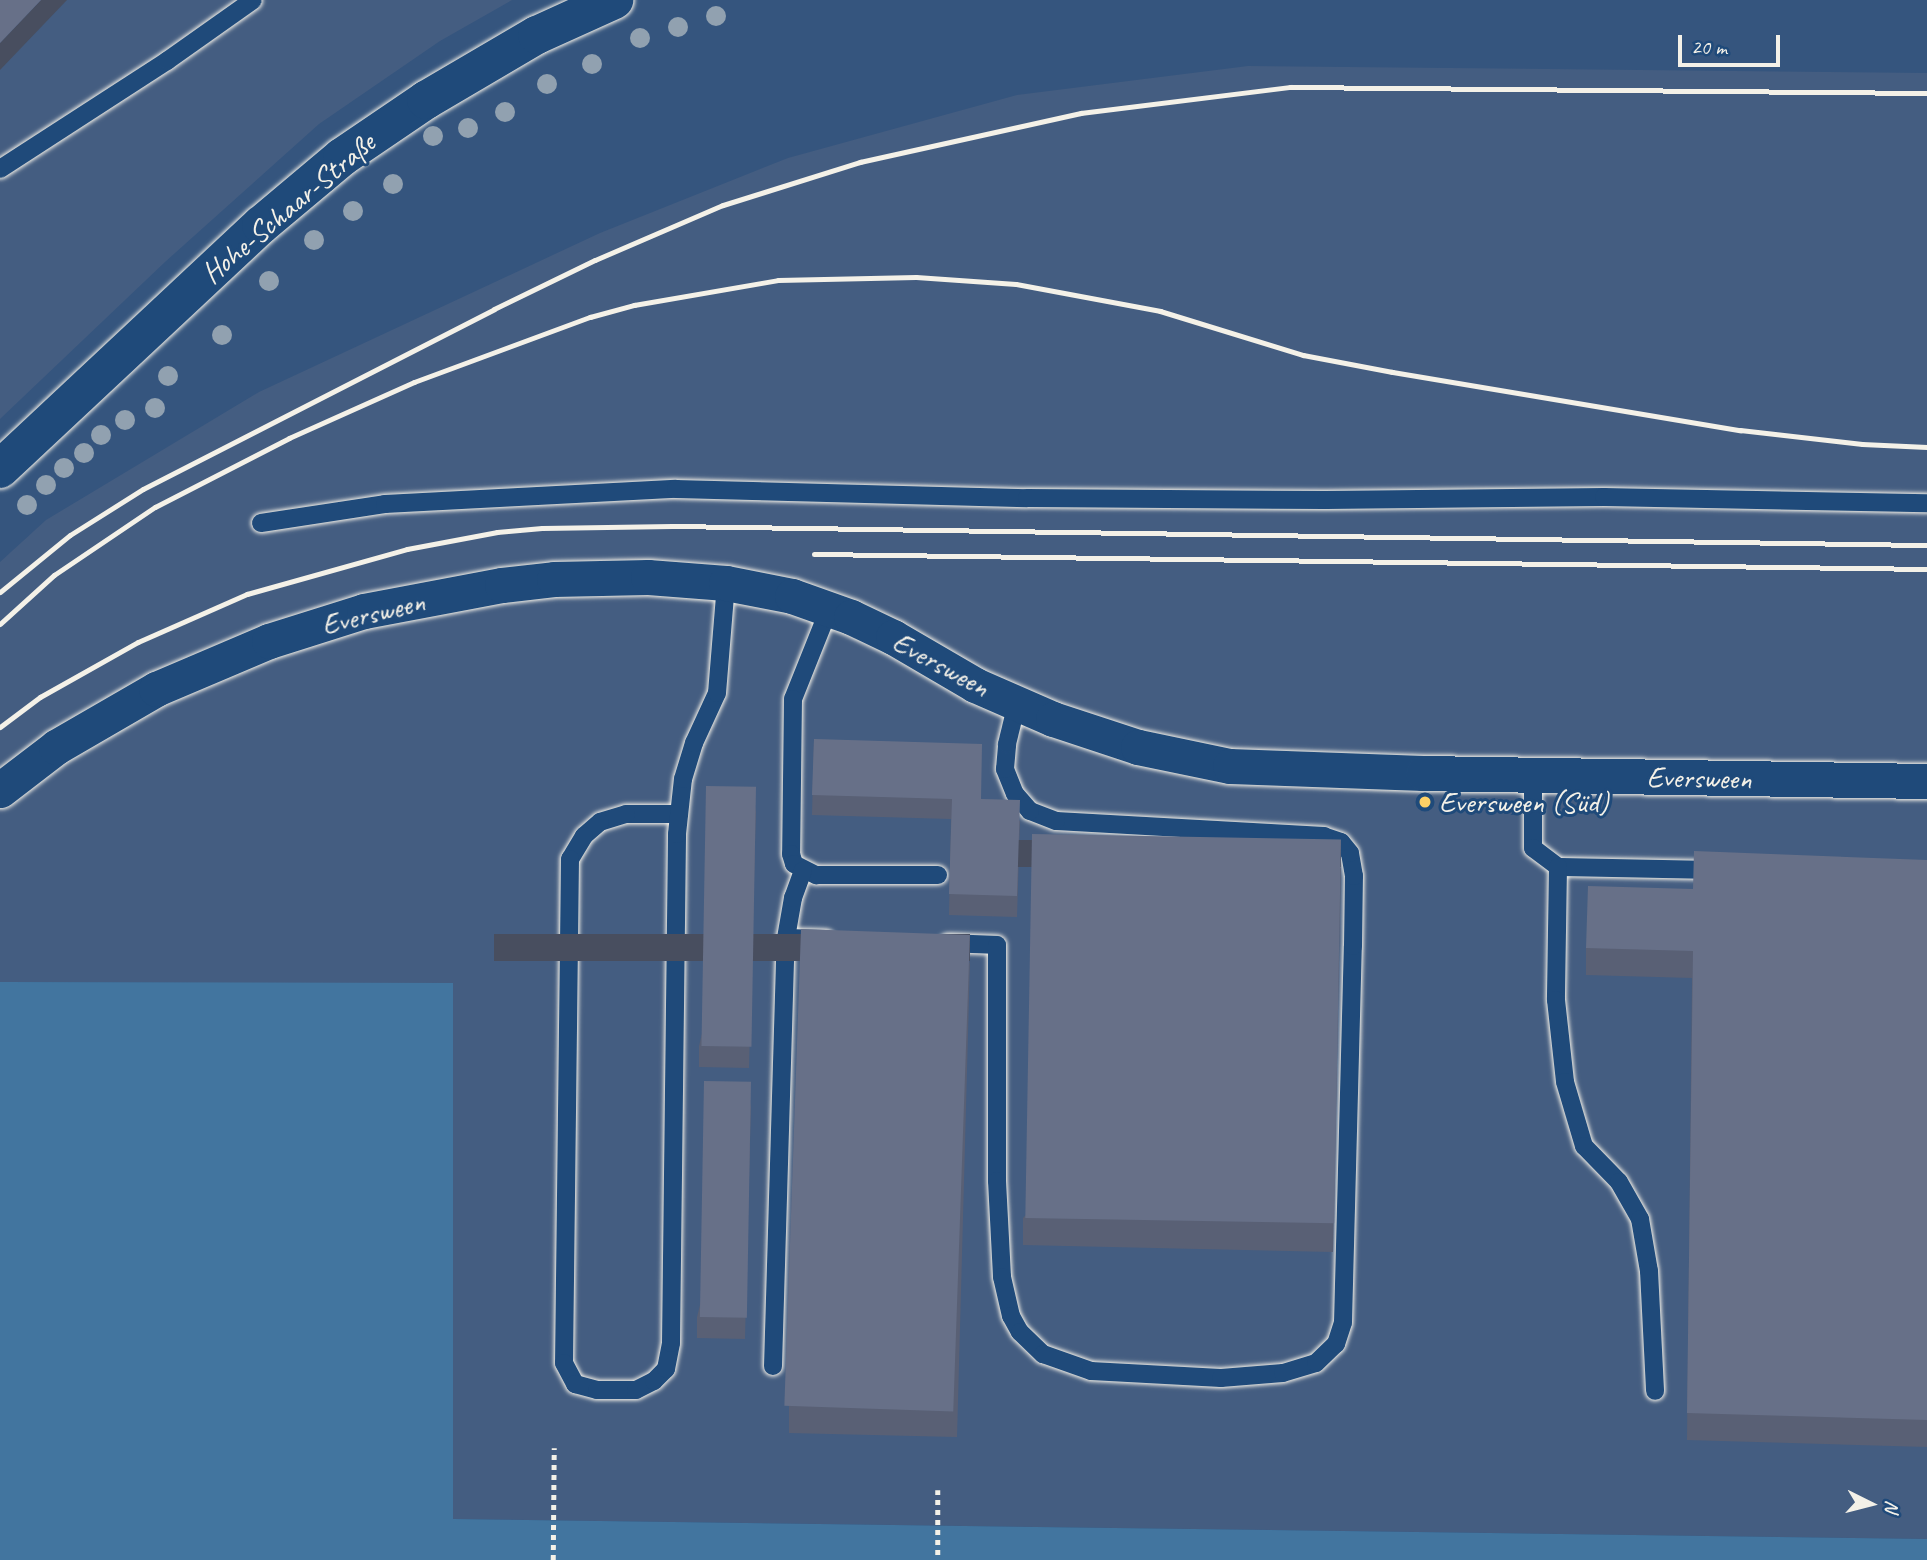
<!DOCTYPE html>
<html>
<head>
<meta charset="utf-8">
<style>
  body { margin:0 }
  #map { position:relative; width:1927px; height:1560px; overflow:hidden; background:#35557e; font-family:Caveat,sans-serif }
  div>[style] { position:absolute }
  .built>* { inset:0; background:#445d81 }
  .water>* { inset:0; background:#42759f }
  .path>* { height:4.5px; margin-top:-2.25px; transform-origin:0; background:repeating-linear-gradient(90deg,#f4f1e8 0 5px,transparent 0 10px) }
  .roads { filter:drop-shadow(0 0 2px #f4f1e8) drop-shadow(0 0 2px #f4f1e8) }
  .service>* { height:18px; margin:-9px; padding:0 9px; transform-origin:9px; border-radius:9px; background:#1f4a7a }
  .minor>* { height:35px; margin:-17.5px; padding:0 17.5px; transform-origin:17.5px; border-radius:17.5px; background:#1f4a7a }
  .secondary>* { height:38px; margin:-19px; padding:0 19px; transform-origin:19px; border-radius:19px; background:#1f4a7a }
  .rail>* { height:5px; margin:-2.5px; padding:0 2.5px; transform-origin:2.5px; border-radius:2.5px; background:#f4f1e8 }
  .trees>* { width:20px; height:20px; margin:-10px; border-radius:50%; background:#91a1b0 }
  .wall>* { inset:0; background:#596075 }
  .shaded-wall>* { inset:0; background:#484e5f; transform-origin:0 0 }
  .building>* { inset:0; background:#677088; transform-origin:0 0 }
  .dots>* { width:19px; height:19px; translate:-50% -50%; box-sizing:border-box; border:4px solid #1f4a7a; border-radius:50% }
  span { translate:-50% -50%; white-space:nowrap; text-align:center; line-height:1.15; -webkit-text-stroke:6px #1f4a7a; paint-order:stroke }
  .street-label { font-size:30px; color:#f4f1e8 }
  .poi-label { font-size:30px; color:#f4f1e8 }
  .left { translate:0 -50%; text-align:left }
  .north { position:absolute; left:1836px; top:1469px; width:70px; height:70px; -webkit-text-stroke:5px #1f4a7a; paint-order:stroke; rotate:96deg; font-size:19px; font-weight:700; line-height:28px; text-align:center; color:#f4f1e8 }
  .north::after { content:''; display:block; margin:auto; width:24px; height:32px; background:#f4f1e8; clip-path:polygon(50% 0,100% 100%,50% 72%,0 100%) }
  .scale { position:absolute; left:1678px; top:35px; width:102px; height:32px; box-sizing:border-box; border:4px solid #f4f1e8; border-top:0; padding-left:9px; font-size:21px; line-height:24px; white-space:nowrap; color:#f4f1e8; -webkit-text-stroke:5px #1f4a7a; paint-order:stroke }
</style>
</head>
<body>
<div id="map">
  <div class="built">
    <i style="clip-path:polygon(0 0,512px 0,440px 41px,319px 124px,165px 262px,0 419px)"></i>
    <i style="clip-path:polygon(1248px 66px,1927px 73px,1927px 1539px,452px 1519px,453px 984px,0 982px,0 562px,46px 520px,259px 392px,600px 233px,788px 158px,1017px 95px)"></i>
  </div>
  <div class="water">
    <i style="clip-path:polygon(0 982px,453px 983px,453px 1519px,1927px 1539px,1927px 1560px,0 1560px)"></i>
  </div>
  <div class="path">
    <i style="left:938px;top:1490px;width:70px;rotate:90deg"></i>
    <i style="left:553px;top:1560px;width:112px;rotate:-89.5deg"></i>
  </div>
  <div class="roads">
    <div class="service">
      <i style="left:0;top:169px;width:199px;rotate:-32.9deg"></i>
      <i style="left:167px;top:61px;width:105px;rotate:-35.3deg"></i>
      <i style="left:261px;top:523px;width:125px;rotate:-8.7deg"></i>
      <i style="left:385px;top:504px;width:291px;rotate:-3deg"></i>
      <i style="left:676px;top:489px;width:351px;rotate:1.5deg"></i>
      <i style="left:1027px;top:498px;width:299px;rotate:0.4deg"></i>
      <i style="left:1326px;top:500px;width:278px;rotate:-0.6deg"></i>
      <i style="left:1604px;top:497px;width:323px;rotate:1.1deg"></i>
      <i style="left:829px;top:609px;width:97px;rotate:111.8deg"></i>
      <i style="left:793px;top:699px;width:155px;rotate:90.7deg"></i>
      <i style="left:791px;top:854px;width:10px;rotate:73deg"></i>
      <i style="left:794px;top:864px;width:25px;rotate:27deg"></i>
      <i style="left:816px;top:875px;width:122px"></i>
      <i style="left:1533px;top:775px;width:73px;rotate:90deg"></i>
      <i style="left:1533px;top:848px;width:31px;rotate:37deg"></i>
      <i style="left:1558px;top:867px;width:159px;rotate:1.1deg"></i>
      <i style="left:679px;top:814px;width:53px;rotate:180deg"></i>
      <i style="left:626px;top:814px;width:27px;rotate:163deg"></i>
      <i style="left:600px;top:822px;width:21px;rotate:139deg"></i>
      <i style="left:584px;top:836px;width:27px;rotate:121deg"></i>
      <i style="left:570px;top:859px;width:504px;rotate:90.68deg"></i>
      <i style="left:564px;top:1363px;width:24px;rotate:62deg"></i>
      <i style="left:575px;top:1384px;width:23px;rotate:15deg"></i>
      <i style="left:597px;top:1390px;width:39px"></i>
      <i style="left:636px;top:1390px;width:20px;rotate:-27deg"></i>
      <i style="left:654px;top:1381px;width:17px;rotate:-45deg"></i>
      <i style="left:666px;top:1369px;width:26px;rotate:-79deg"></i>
      <i style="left:671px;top:1343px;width:509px;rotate:-89.32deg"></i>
      <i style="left:677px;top:834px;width:55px;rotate:-83.8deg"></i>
      <i style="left:683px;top:779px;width:38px;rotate:-73deg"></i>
      <i style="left:694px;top:743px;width:55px;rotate:-65.3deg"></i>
      <i style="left:717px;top:693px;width:110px;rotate:-85.3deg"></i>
      <i style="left:1558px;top:867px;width:133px;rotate:90.9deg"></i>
      <i style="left:1556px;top:1000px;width:82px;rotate:83.7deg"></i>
      <i style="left:1565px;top:1082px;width:67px;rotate:73.5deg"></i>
      <i style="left:1584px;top:1146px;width:50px;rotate:45.8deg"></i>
      <i style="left:1619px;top:1182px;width:43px;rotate:60.4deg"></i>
      <i style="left:1640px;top:1219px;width:53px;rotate:80.2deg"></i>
      <i style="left:1649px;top:1271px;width:120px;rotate:87.1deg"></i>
      <i style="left:786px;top:938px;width:40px;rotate:1.4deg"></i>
      <i style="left:948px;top:943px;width:49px;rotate:2.3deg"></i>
      <i style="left:997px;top:945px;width:236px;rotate:90deg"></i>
      <i style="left:997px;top:1181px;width:96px;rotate:87deg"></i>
      <i style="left:1002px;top:1277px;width:40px;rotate:77deg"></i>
      <i style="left:1011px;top:1316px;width:18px;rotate:61deg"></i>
      <i style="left:1020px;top:1332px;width:32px;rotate:44deg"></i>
      <i style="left:1043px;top:1354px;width:51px;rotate:19.5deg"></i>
      <i style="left:1091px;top:1371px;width:130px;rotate:3.1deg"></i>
      <i style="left:1221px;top:1378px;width:62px;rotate:-4.6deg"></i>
      <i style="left:1283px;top:1373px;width:34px;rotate:-17deg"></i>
      <i style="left:1316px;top:1363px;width:28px;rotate:-44deg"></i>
      <i style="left:1336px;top:1344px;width:23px;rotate:-72deg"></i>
      <i style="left:1343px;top:1322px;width:376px;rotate:-88.5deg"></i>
      <i style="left:1353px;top:946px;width:70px;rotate:-89.2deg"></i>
      <i style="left:1354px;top:876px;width:23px;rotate:-100deg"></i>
      <i style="left:1350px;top:853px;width:14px;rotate:-129deg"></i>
      <i style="left:1341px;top:842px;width:18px;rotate:-161deg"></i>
      <i style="left:1324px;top:836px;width:268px;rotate:-176.8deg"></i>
      <i style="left:1056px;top:821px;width:28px;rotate:-159deg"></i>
      <i style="left:1030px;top:811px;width:23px;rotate:-131deg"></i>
      <i style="left:1015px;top:794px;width:27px;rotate:-112deg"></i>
      <i style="left:1005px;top:769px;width:25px;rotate:-85deg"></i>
      <i style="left:1007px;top:744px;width:42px;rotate:-76.3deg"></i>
      <i style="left:773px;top:1366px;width:428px;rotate:-88.3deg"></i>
      <i style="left:786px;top:938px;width:41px;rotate:-80.1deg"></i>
      <i style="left:793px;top:898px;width:29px;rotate:-70deg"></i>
    </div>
    <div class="minor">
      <i style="left:0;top:790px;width:71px;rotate:-37.5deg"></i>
      <i style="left:56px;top:747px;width:116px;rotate:-30.1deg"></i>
      <i style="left:156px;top:689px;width:123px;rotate:-23deg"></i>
      <i style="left:269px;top:641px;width:100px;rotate:-17.5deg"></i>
      <i style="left:364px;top:611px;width:140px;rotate:-10.7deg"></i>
      <i style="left:502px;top:585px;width:52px;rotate:-6.6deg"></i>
      <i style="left:554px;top:579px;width:94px;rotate:-1.2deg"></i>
      <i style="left:648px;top:577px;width:78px;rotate:4.4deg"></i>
      <i style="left:726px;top:583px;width:67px;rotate:11.1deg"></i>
      <i style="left:792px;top:596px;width:63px;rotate:19.6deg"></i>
      <i style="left:851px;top:617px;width:47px;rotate:25.5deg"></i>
      <i style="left:893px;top:637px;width:95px;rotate:30.3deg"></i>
      <i style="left:975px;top:685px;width:85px;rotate:23.6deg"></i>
      <i style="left:1053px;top:719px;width:89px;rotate:18.2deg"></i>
      <i style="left:1138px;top:747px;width:94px;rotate:11.7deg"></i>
      <i style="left:1230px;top:766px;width:193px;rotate:2.1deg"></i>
      <i style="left:1423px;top:773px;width:504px;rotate:0.91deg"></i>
    </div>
    <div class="secondary">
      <i style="left:0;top:469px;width:357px;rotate:-43.1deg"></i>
      <i style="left:261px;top:225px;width:106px;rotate:-40deg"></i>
      <i style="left:342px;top:157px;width:102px;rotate:-34.2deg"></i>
      <i style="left:426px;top:100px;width:129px;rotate:-30.4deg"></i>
      <i style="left:537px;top:35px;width:85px;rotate:-24.4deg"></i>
    </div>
  </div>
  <div class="rail">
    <i style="left:814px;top:554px;width:1113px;rotate:0.77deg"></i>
    <i style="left:0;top:592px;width:90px;rotate:-39.2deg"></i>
    <i style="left:70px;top:535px;width:86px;rotate:-32.2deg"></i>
    <i style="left:143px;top:489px;width:394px;rotate:-27.1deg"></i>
    <i style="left:494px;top:309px;width:112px;rotate:-25.9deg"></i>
    <i style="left:595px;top:260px;width:139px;rotate:-23.3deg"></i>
    <i style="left:723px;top:205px;width:144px;rotate:-17.4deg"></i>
    <i style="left:860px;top:162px;width:226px;rotate:-12.5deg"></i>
    <i style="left:1081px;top:113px;width:211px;rotate:-7.1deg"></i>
    <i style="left:1290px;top:87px;width:637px;rotate:0.54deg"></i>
    <i style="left:0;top:624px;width:73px;rotate:-42.2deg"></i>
    <i style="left:54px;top:575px;width:122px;rotate:-34deg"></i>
    <i style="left:155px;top:507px;width:151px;rotate:-27.2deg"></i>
    <i style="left:289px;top:438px;width:137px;rotate:-24.1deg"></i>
    <i style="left:414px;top:382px;width:188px;rotate:-20.3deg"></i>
    <i style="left:590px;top:317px;width:46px;rotate:-15.3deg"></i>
    <i style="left:634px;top:305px;width:146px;rotate:-9.8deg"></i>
    <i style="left:778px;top:280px;width:138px;rotate:-1.2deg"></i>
    <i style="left:916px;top:277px;width:100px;rotate:4deg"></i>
    <i style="left:1016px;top:284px;width:147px;rotate:10.6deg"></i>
    <i style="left:1160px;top:311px;width:150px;rotate:17.1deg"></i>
    <i style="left:1303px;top:355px;width:91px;rotate:10.8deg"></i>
    <i style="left:1392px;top:372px;width:353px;rotate:9.5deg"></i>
    <i style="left:1740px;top:430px;width:123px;rotate:6.5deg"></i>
    <i style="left:1862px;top:444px;width:65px;rotate:2.6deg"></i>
    <i style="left:0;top:727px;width:50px;rotate:-36.9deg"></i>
    <i style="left:40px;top:697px;width:112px;rotate:-29.3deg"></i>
    <i style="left:138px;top:642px;width:119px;rotate:-23.8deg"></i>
    <i style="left:247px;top:594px;width:166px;rotate:-15.7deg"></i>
    <i style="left:407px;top:549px;width:92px;rotate:-10.7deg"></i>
    <i style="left:497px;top:532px;width:45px;rotate:-5.1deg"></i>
    <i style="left:542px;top:528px;width:130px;rotate:-0.9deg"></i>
    <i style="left:672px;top:526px;width:1255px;rotate:0.87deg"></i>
  </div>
  <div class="trees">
    <i style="left:716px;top:16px"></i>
    <i style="left:678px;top:27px"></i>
    <i style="left:640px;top:38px"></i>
    <i style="left:592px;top:64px"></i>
    <i style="left:547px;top:84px"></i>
    <i style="left:505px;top:112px"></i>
    <i style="left:468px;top:128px"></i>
    <i style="left:433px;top:136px"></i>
    <i style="left:393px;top:184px"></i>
    <i style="left:353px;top:211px"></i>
    <i style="left:314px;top:240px"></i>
    <i style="left:269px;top:281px"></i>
    <i style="left:222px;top:335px"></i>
    <i style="left:168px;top:376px"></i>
    <i style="left:155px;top:408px"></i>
    <i style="left:125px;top:420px"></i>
    <i style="left:101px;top:435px"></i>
    <i style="left:84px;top:453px"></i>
    <i style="left:64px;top:468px"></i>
    <i style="left:46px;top:485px"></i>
    <i style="left:27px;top:505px"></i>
  </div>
  <div class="wall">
    <i style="clip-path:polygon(814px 739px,982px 799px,1020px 821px,1017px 917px,949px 915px,951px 819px,812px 815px)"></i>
    <i style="clip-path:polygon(756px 808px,749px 1068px,699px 1067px,699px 1046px)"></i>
    <i style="clip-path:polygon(1927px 860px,1927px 1447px,1687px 1440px,1692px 978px,1586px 975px,1586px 948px,1693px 889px)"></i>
    <i style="clip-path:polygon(1341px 867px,1333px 1252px,1023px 1245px,1023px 1218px)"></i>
    <i style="clip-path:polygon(970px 961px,957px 1437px,789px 1433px,789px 1406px)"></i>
    <i style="clip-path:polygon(751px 1103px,745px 1339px,697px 1338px,697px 1317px)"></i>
  </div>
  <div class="shaded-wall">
    <i style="clip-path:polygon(41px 0,67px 0,0 70px,0 43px)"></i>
    <i style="left:1341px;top:840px;width:27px;height:385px;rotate:90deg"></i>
    <i style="left:970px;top:934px;width:27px;height:476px;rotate:90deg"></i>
  </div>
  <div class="building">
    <i style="clip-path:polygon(0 0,41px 0,0 43px)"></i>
    <i style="clip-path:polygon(814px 739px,982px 744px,981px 799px,1020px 800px,1017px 896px,949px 894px,952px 799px,812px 795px)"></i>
    <i style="left:706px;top:786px;width:50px;height:260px;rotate:1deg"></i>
    <i style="left:1032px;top:834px;width:309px;height:384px;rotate:1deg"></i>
    <i style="clip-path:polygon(1694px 851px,1927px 860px,1927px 1420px,1687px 1413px,1693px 951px,1586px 948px,1588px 886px,1693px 889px)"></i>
    <i style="left:801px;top:929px;width:169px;height:477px;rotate:2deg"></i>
    <i style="left:704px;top:1081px;width:47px;height:236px;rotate:1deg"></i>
  </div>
  <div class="dots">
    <i style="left:1425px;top:802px;background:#ffd166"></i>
  </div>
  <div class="street-label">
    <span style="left:288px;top:208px;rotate:-40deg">Hohe-Schaar-Straße</span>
    <span style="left:373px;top:613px;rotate:-14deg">Eversween</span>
    <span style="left:941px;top:664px;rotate:28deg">Eversween</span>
    <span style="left:1699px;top:778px;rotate:1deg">Eversween</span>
  </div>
  <div class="poi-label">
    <span class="left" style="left:1439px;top:802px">Eversween (Süd)</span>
  </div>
  <div class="north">N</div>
  <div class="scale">20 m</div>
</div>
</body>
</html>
